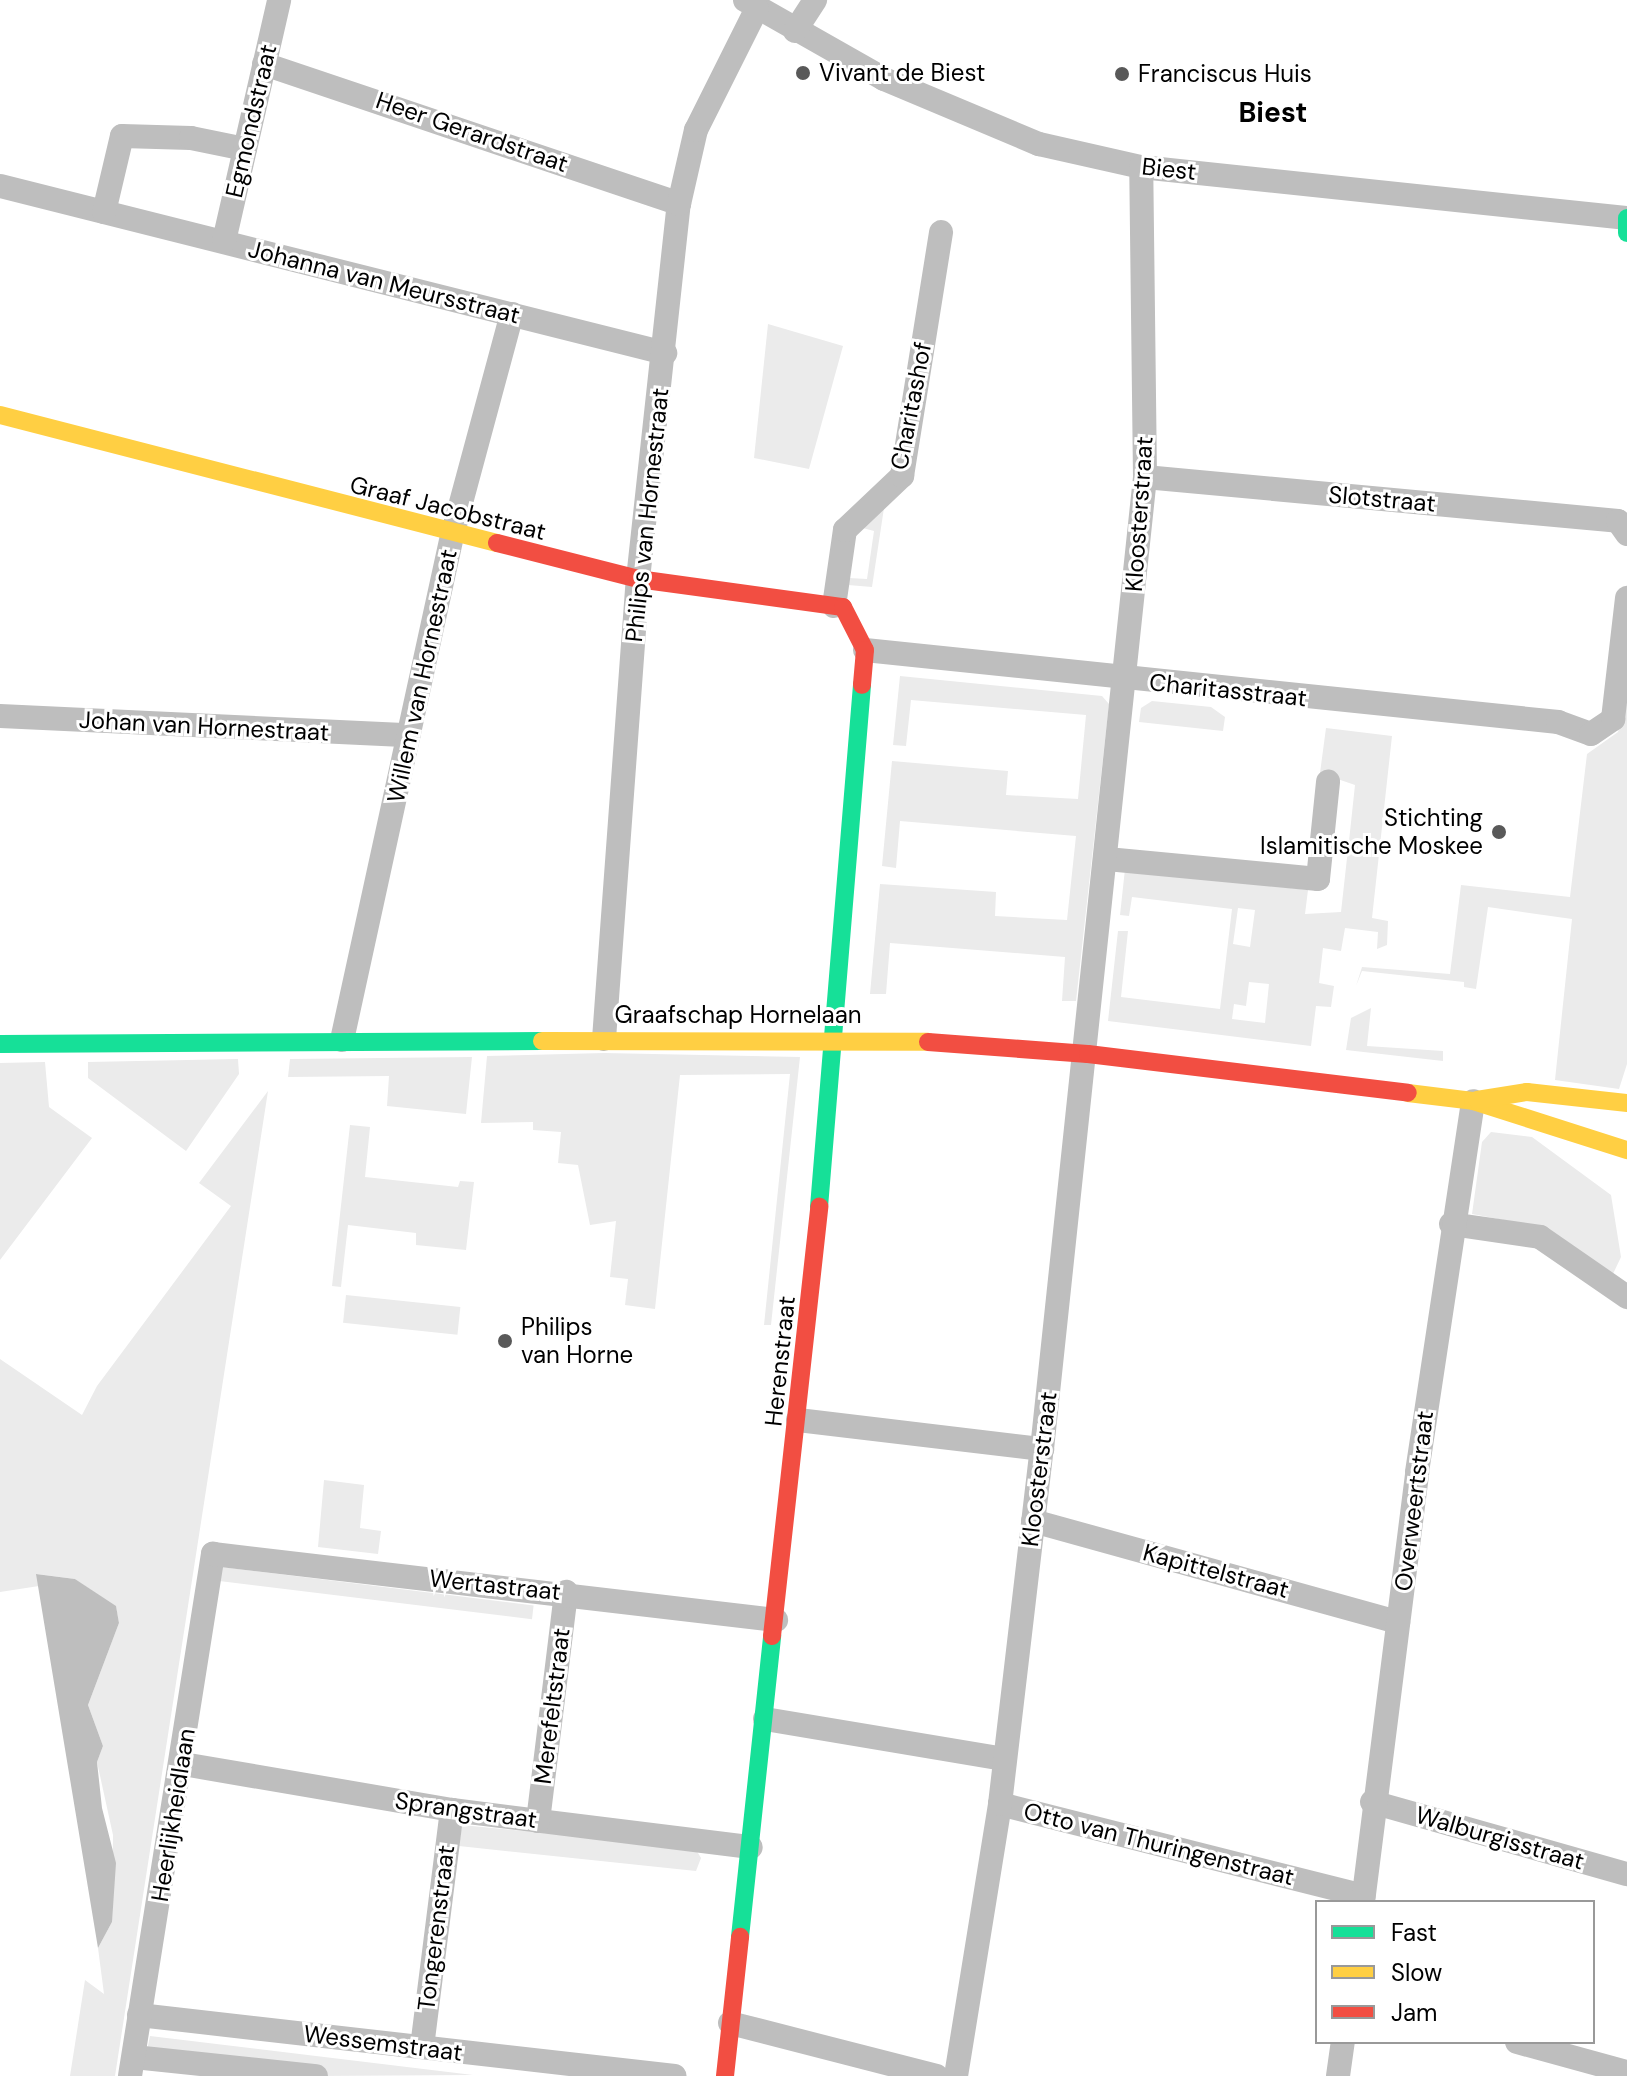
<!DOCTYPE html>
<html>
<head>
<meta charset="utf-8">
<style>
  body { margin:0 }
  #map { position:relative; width:1627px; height:2076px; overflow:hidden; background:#fff; font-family:"DM Sans",sans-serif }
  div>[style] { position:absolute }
  .green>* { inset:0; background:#ebebeb; transform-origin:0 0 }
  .water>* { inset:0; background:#bebebe }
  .street>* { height:24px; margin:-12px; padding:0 12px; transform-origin:12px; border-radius:12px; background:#bebebe }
  .fast>* { height:18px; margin:-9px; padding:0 9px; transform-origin:9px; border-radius:9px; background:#16e098 }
  .slow>* { height:18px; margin:-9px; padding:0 9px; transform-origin:9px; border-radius:9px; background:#ffcf43 }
  .jam>* { height:18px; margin:-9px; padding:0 9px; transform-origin:9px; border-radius:9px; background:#f24e42 }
  .dots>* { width:22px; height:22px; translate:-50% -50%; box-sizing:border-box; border:4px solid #fff; border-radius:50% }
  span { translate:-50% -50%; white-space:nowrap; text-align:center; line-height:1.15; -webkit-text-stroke:6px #fff; paint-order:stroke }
  .poi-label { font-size:24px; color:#000 }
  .left { translate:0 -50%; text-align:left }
  .right { translate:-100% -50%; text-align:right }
  .street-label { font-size:24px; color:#000 }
  .quarter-label { font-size:28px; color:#000; font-weight:700 }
  .legend { position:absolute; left:1315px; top:1900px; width:280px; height:144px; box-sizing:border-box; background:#fff; border:2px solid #999; margin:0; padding:10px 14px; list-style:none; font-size:24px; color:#000 }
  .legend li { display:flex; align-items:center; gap:16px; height:40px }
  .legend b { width:40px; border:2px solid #999 }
</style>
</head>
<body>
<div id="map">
  <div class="green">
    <i style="clip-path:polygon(768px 324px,843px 346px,809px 469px,754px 458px)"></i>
    <i style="clip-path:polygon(884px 508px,872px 587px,848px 585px,849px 578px,867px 579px,874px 531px,859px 527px)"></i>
    <i style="clip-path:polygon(900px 676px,1102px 696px,1109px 704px,1076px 1001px,1062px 1001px,1065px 957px,890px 943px,886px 994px,870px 994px,880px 884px,996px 892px,995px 916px,1067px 920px,1076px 836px,900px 821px,896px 868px,882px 866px,892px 761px,1008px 771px,1006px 795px,1078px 799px,1086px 715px,911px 700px,906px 746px,893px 745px)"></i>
    <i style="clip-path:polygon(1627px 689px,1627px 1064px,1619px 1089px,1555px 1080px,1572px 919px,1488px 907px,1476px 989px,1464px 987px,1464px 982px,1362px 971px,1356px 986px,1362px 967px,1450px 974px,1461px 885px,1570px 897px,1587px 754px,1618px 732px)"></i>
    <i style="clip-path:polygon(1152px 701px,1211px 707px,1225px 717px,1223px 731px,1139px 722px,1141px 708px)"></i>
    <i style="clip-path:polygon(evenodd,1326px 728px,1392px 736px,1372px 918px,1388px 921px,1387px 945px,1377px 949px,1378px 932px,1345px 928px,1341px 951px,1323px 948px,1319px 983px,1334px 986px,1331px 1007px,1316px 1006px,1311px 1046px,1108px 1021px,1118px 931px,1128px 931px,1121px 997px,1220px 1009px,1232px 909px,1132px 897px,1129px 916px,1120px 915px,1125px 869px,1308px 890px,1305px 914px,1341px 912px,1348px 849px,1333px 847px,1334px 839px,1349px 841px,1355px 785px,1320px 773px,1326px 728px,1238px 908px,1255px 910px,1250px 947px,1233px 944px,1238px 908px,1326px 728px,1249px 982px,1269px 984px,1265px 1023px,1232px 1019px,1234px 1004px,1246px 1006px,1249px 982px)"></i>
    <i style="clip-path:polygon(1371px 1008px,1367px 1046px,1443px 1051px,1443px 1061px,1346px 1050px,1351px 1018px)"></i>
    <i style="clip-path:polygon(604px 1053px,800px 1057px,771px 1325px,764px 1325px,790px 1074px,680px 1075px,655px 1309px,625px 1305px,628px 1279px,610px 1277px,616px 1221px,590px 1225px,578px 1165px,558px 1163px,561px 1132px,533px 1130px,533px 1122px,481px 1123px,487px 1056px)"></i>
    <i style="clip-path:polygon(472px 1057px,466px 1114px,387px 1106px,389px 1076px,288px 1077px,290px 1059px)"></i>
    <i style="clip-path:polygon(238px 1059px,239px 1074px,186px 1151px,88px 1078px,88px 1062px)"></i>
    <i style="clip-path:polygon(45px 1062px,49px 1107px,92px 1138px,0 1260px,0 1063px)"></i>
    <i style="clip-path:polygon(268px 1091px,115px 2076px,70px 2076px,85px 1980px,104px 1994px,98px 1948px,112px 1922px,113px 1835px,97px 1762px,103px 1746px,88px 1705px,119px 1623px,116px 1607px,75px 1579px,37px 1574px,39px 1586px,0 1592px,0 1359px,82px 1415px,97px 1386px,231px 1206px,199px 1183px)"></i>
    <i style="clip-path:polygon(350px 1125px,370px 1127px,365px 1177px,458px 1187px,460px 1181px,474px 1182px,466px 1250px,416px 1245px,416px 1233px,348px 1225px,341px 1287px,332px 1286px)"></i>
    <i style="clip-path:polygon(1491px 1132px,1532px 1137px,1611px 1195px,1621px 1257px,1612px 1276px,1545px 1228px,1472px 1214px,1482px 1142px)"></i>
    <i style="left:346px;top:1295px;width:115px;height:28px;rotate:6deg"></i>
    <i style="clip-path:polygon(324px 1480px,364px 1485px,360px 1528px,381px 1531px,378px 1554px,318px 1547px)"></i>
    <i style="left:221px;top:1567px;width:315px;height:14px;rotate:7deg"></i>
    <i style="clip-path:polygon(462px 1825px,695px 1848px,701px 1858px,696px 1871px,459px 1846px)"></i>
    <i style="clip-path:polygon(150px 2036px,473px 2075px,319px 2076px,146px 2055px)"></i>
  </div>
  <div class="water">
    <i style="clip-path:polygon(36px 1574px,75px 1579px,116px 1606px,119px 1623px,88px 1705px,103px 1746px,97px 1762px,102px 1808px,116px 1863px,112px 1922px,98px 1948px)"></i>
  </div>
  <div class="street">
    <i style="left:745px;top:0;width:160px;rotate:29.6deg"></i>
    <i style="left:884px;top:79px;width:168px;rotate:22.8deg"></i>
    <i style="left:1039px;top:144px;width:105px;rotate:12.7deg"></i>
    <i style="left:1141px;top:167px;width:489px;rotate:6deg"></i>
    <i style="left:795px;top:31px;width:37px;rotate:-57deg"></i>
    <i style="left:264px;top:64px;width:438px;rotate:18.6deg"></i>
    <i style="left:0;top:186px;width:686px;rotate:14.1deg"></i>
    <i style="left:104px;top:212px;width:78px;rotate:-76.7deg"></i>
    <i style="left:122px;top:136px;width:69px;rotate:1.7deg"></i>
    <i style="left:191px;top:138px;width:55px;rotate:11.5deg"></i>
    <i style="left:224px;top:241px;width:247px;rotate:-77.1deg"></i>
    <i style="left:1145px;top:477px;width:475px;rotate:5.3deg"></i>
    <i style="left:1618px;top:521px;width:16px;rotate:55deg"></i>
    <i style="left:834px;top:606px;width:77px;rotate:-81.8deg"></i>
    <i style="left:845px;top:530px;width:79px;rotate:-43.5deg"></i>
    <i style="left:902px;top:476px;width:247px;rotate:-80.9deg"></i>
    <i style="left:865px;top:650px;width:697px;rotate:5.93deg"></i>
    <i style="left:1558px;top:722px;width:35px;rotate:20deg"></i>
    <i style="left:1591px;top:734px;width:27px;rotate:-34deg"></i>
    <i style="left:1613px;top:719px;width:122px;rotate:-83.4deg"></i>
    <i style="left:0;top:716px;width:409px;rotate:2.7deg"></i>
    <i style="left:1107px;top:859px;width:212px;rotate:5.4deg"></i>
    <i style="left:1318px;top:879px;width:98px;rotate:-84.1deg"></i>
    <i style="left:604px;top:1039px;width:461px;rotate:-85.8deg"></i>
    <i style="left:638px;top:579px;width:377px;rotate:-83.8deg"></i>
    <i style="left:679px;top:204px;width:76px;rotate:-77.1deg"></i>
    <i style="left:696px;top:130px;width:136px;rotate:-63.4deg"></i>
    <i style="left:342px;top:1040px;width:516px;rotate:-77.69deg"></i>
    <i style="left:452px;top:536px;width:230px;rotate:-74.9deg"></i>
    <i style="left:1451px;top:1224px;width:90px;rotate:8.3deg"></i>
    <i style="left:1540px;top:1237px;width:106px;rotate:34.6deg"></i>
    <i style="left:798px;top:1420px;width:246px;rotate:6.8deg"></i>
    <i style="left:1033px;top:1521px;width:379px;rotate:15.5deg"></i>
    <i style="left:765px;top:1719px;width:243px;rotate:9.5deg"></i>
    <i style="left:183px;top:1764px;width:273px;rotate:9.7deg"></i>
    <i style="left:452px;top:1810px;width:301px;rotate:7.1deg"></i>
    <i style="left:1372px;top:1802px;width:265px;rotate:15.8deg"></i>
    <i style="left:1000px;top:1804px;width:375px;rotate:14.2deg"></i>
    <i style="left:538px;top:1821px;width:231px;rotate:-83deg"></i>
    <i style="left:1363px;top:1902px;width:433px;rotate:-82.8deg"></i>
    <i style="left:1417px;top:1472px;width:375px;rotate:-81.4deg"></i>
    <i style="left:139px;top:2015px;width:539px;rotate:6.49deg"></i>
    <i style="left:730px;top:2023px;width:213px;rotate:14.4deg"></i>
    <i style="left:1517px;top:2042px;width:114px;rotate:15.3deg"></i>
    <i style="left:422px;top:2047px;width:239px;rotate:-82.8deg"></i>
    <i style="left:134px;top:2057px;width:183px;rotate:6deg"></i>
    <i style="left:130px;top:2076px;width:529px;rotate:-80.97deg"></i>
    <i style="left:213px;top:1554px;width:567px;rotate:6.69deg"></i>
    <i style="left:956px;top:2076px;width:276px;rotate:-80.8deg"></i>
    <i style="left:1000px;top:1804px;width:357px;rotate:-83.3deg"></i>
    <i style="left:1042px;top:1449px;width:977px;rotate:-83.95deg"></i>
    <i style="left:1145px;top:477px;width:310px;rotate:-90.7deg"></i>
    <i style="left:1338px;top:2076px;width:34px;rotate:-82deg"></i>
  </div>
  <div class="fast">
    <i style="left:1627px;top:218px;width:15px;rotate:90deg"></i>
    <i style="left:0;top:1044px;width:542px;rotate:-0.32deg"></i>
    <i style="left:819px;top:1207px;width:524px;rotate:-85.29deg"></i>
    <i style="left:740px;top:1937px;width:303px;rotate:-83.9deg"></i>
  </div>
  <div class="slow">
    <i style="left:0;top:415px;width:513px;rotate:14.44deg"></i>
    <i style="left:542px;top:1041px;width:386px;rotate:0.1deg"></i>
    <i style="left:1408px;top:1093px;width:65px;rotate:7deg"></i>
    <i style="left:1473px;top:1101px;width:162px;rotate:17.7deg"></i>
    <i style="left:1477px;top:1100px;width:51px;rotate:-9.1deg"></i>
    <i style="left:1527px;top:1092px;width:101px;rotate:6.3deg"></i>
  </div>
  <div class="jam">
    <i style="left:497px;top:543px;width:146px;rotate:14.3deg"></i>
    <i style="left:638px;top:579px;width:207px;rotate:7.8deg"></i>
    <i style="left:843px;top:607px;width:48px;rotate:62.9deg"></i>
    <i style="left:865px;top:650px;width:35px;rotate:95deg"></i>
    <i style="left:928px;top:1042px;width:160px;rotate:4.3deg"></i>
    <i style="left:1088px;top:1054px;width:322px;rotate:6.9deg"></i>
    <i style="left:772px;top:1636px;width:432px;rotate:-83.7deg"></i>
    <i style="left:725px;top:2076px;width:140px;rotate:-83.8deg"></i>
  </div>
  <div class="dots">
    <i style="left:803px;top:73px;background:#595959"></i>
    <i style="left:1122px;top:74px;background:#595959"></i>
    <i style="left:1499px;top:832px;background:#595959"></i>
    <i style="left:505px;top:1341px;background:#595959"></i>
  </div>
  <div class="poi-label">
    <span class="left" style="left:819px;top:73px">Vivant de Biest</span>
    <span class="left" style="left:1138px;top:74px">Franciscus Huis</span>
    <span class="right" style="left:1483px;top:832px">Stichting<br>Islamitische Moskee</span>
    <span class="left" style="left:521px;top:1341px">Philips<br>van Horne</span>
  </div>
  <div class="street-label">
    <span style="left:251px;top:121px;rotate:-77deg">Egmondstraat</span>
    <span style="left:472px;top:132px;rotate:19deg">Heer Gerardstraat</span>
    <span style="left:1169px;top:169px;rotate:6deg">Biest</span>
    <span style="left:384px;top:282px;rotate:14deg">Johanna van Meursstraat</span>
    <span style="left:911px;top:406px;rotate:-79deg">Charitashof</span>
    <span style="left:1382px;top:499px;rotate:5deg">Slotstraat</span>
    <span style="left:448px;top:508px;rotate:14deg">Graaf Jacobstraat</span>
    <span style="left:1139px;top:514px;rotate:-86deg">Kloosterstraat</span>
    <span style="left:647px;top:515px;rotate:-84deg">Philips van Hornestraat</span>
    <span style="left:422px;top:676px;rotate:-78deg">Willem van Hornestraat</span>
    <span style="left:1228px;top:690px;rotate:6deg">Charitasstraat</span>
    <span style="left:204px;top:726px;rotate:3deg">Johan van Hornestraat</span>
    <span style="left:738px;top:1015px">Graafschap Hornelaan</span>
    <span style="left:780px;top:1361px;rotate:-84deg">Herenstraat</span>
    <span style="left:1039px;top:1469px;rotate:-83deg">Kloosterstraat</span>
    <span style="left:1414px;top:1501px;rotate:-83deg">Overweertstraat</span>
    <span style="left:1216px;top:1571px;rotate:15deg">Kapittelstraat</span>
    <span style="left:495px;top:1585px;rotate:6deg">Wertastraat</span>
    <span style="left:552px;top:1706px;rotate:-83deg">Merefeltstraat</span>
    <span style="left:466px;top:1810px;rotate:8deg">Sprangstraat</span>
    <span style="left:173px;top:1815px;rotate:-81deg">Heerlijkheidlaan</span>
    <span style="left:1500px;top:1838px;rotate:16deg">Walburgisstraat</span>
    <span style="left:1159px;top:1844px;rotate:14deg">Otto van Thuringenstraat</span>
    <span style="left:436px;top:1928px;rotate:-83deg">Tongerenstraat</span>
    <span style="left:383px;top:2043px;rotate:7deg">Wessemstraat</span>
  </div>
  <div class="quarter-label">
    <span style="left:1273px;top:113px">Biest</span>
  </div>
  <ul class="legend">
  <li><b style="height:10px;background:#16e098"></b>Fast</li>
  <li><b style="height:10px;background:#ffcf43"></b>Slow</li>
  <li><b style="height:10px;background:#f24e42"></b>Jam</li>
  </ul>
</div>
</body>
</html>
